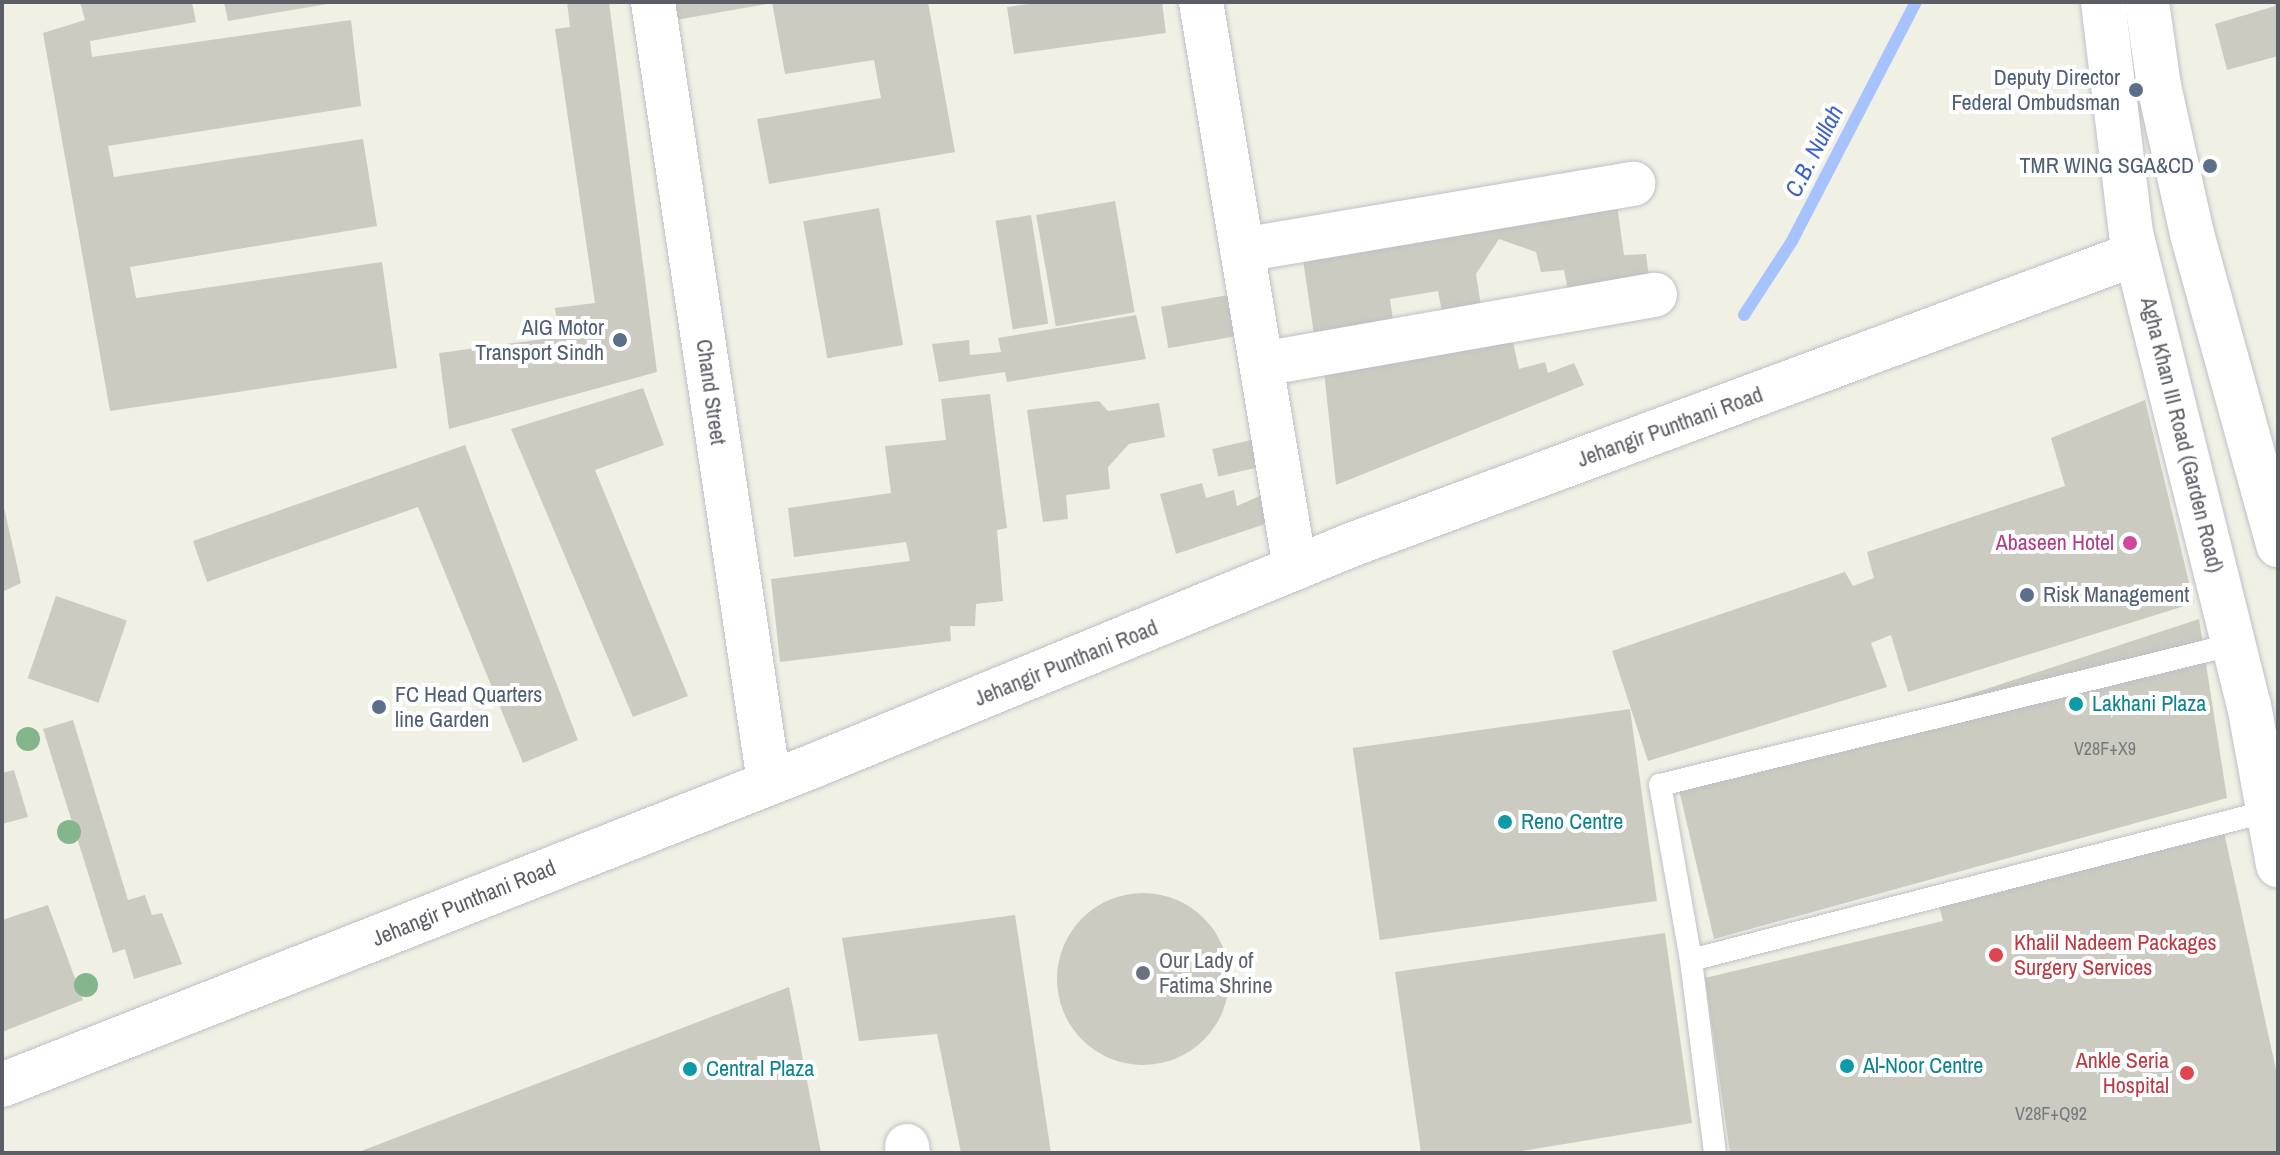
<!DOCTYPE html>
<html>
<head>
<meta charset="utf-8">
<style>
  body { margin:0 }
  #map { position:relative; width:2280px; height:1155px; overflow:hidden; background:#f0f0e4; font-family:"Archivo Narrow",sans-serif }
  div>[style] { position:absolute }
  .stream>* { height:12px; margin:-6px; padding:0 6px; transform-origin:6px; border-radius:6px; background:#a6c3ff }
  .building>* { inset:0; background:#cbcbc1; transform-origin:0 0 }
  .round { border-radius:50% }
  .roads { filter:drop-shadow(0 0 2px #bec0c7) drop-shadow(0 0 2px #bec0c7) }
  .service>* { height:22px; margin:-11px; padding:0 11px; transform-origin:11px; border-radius:11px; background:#fff }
  .minor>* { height:44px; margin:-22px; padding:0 22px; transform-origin:22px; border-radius:22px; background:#fff }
  .tertiary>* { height:44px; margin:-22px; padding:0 22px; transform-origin:22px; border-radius:22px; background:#fff }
  .secondary>* { height:44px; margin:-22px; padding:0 22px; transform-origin:22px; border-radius:22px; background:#fff }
  .trees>* { width:24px; height:24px; margin:-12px; border-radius:50%; background:#84b58d }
  .dots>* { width:22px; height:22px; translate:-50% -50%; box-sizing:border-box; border:4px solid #fff; border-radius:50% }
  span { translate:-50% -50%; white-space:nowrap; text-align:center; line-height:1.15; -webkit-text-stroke:8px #fff; paint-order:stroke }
  .number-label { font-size:18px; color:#78797d }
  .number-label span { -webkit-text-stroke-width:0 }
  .service-label { font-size:22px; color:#4e5e75 }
  .right { translate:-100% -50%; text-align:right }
  .left { translate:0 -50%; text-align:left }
  .street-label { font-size:22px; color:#5c5e66 }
  .hotel-label { font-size:22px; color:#b23c85 }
  .culture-label { font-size:22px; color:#0d838f }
  .health-label { font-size:22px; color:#be3a42 }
  .worship-label { font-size:22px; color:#5b616d }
  .water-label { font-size:24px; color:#3b61cf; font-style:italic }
  .frame { position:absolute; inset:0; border:4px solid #5c5e66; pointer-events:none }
</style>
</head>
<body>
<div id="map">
  <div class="stream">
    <i style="left:1744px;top:315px;width:88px;rotate:-57deg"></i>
    <i style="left:1792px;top:241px;width:269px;rotate:-62.6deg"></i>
  </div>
  <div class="building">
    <i style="clip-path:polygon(80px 2px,192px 2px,196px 22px,90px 41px,92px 57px,351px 20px,361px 106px,108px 146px,114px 177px,363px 139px,377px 226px,130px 267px,136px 298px,382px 262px,397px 368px,110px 411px,43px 33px,85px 20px)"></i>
    <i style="clip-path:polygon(224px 2px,327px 2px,327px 4px,228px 21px)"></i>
    <i style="clip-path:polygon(567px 2px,609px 2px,657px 372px,449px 429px,439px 353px,559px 337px,555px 308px,595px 303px,555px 29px,570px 27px)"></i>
    <i style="clip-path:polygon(673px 2px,767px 2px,767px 4px,676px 20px)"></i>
    <i style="clip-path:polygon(772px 2px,928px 2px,955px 152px,769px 184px,757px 119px,881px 98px,874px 60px,785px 74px)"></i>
    <i style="clip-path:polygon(1043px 2px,1162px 2px,1166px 33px,1014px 54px,1007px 7px)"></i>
    <i style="clip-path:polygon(2274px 2px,2278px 2px,2278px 56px,2227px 70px,2215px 24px,2275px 6px)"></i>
    <i style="left:1115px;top:201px;width:113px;height:80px;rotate:80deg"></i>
    <i style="clip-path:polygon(1617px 205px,1624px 255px,1646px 254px,1649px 278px,1568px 291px,1564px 270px,1541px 272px,1536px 252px,1499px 239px,1476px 274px,1481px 306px,1442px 312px,1438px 291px,1390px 299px,1393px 320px,1314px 334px,1303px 260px)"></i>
    <i style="left:879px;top:208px;width:139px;height:77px;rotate:80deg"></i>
    <i style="left:1031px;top:215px;width:110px;height:36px;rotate:81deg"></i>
    <i style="left:1228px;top:295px;width:42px;height:68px;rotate:80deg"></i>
    <i style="clip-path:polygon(1136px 315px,1146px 359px,1007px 382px,1005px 372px,939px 382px,932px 344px,969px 340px,970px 355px,1001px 352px,998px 338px)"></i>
    <i style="clip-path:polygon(1512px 338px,1519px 369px,1545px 362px,1548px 373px,1574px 363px,1584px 385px,1336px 485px,1324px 371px)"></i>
    <i style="clip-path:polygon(643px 388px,664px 445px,595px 470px,688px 696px,633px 717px,511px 429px)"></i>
    <i style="clip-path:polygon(990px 394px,1007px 528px,997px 530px,1003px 601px,976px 604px,975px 626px,950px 626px,951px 641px,780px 662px,771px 579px,910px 561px,906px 542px,794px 557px,788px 508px,891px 493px,885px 446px,946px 440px,941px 399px)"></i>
    <i style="clip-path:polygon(2145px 400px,2194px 603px,1908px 692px,1891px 635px,1871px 643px,1887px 687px,1648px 761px,1612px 651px,1845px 572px,1853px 586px,1874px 578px,1867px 552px,2065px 486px,2051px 438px)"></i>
    <i style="clip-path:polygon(1099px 401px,1108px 411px,1159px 403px,1165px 437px,1129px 444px,1108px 467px,1110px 489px,1066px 495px,1068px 519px,1043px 522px,1027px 410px)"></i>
    <i style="left:1256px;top:439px;width:28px;height:45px;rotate:77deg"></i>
    <i style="clip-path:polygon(465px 445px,578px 740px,523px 763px,418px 507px,207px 582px,193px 541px)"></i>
    <i style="clip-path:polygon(1202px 483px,1206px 498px,1234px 490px,1237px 506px,1262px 495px,1271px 522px,1176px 554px,1160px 494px)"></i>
    <i style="clip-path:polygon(2px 499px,21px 583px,2px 592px)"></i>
    <i style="left:56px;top:596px;width:75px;height:87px;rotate:19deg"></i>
    <i style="clip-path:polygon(2199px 619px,2227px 798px,1714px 939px,1679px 790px)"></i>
    <i style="left:1630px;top:709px;width:194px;height:280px;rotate:82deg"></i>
    <i style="clip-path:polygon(73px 720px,128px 900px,145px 895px,152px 915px,162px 913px,182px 964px,134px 979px,125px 949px,113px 953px,43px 729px)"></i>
    <i style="clip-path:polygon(14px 770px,28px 817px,2px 824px,2px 773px)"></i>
    <i style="clip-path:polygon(2222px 823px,2278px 1079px,2276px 1153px,1730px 1153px,1705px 978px,1943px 921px,1937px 897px)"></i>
    <i class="round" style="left:1057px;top:893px;width:172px;height:172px"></i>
    <i style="clip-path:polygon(48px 905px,83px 1000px,2px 1032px,2px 920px)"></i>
    <i style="clip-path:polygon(1015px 915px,1051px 1153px,961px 1153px,937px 1034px,859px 1041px,842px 938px)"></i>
    <i style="clip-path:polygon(1665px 933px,1692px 1123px,1510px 1153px,1421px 1153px,1395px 972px)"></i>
    <i style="clip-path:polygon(789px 987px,821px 1153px,356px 1153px)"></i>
  </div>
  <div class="roads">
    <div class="service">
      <i style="left:1691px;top:960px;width:597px;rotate:-14.46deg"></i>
      <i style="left:1715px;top:1153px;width:194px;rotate:-97.1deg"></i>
      <i style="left:1691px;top:960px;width:178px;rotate:-100deg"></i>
      <i style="left:1660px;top:785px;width:592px;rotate:-13.78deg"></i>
    </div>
    <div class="minor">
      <i style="left:653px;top:2px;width:789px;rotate:81.54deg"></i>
      <i style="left:1201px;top:2px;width:574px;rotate:80.57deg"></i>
      <i style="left:1242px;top:250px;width:397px;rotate:-9.6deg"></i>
      <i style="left:1262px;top:364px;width:399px;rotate:-10deg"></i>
      <i style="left:907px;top:1146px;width:7px;rotate:82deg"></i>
    </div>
    <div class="tertiary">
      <i style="left:2px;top:1085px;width:871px;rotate:-21.47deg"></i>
      <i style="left:813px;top:766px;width:582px;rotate:-22.33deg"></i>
      <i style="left:1351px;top:545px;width:836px;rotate:-20.36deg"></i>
    </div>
    <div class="secondary">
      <i style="left:2103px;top:2px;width:233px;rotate:83.1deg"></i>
      <i style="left:2131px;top:233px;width:487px;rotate:76deg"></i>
      <i style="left:2249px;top:705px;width:163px;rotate:79.7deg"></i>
      <i style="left:2147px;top:2px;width:85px;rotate:81.9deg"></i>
      <i style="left:2159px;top:86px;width:152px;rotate:77.4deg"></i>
      <i style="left:2192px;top:234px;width:323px;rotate:74.5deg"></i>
    </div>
  </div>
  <div class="trees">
    <i style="left:28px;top:739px"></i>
    <i style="left:69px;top:832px"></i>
    <i style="left:86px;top:985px"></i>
  </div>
  <div class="dots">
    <i style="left:2136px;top:90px;background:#5c6f8a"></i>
    <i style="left:2210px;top:166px;background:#5c6f8a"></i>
    <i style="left:620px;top:340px;background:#5c6f8a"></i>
    <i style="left:2130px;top:543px;background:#d1479c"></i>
    <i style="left:2027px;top:595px;background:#5c6f8a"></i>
    <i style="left:2076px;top:704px;background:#0f9aa8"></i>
    <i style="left:379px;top:707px;background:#5c6f8a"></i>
    <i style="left:1505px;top:822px;background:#0f9aa8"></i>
    <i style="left:1996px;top:955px;background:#e0444e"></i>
    <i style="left:1143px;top:973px;background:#6b7280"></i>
    <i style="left:1847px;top:1066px;background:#0f9aa8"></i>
    <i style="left:690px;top:1069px;background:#0f9aa8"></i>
    <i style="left:2187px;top:1073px;background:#e0444e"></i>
  </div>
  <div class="number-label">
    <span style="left:2105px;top:749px">V28F+X9</span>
    <span style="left:2051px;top:1114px">V28F+Q92</span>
  </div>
  <div class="service-label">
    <span class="right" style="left:2120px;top:90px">Deputy Director<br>Federal Ombudsman</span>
    <span class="right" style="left:2194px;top:166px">TMR WING SGA&amp;CD</span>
    <span class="right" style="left:604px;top:340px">AIG Motor<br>Transport Sindh</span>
    <span class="left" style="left:2043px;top:595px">Risk Management</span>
    <span class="left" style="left:395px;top:707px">FC Head Quarters<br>line Garden</span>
  </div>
  <div class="street-label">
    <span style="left:711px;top:392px;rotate:82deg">Chand Street</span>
    <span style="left:1670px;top:427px;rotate:-20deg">Jehangir Punthani Road</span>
    <span style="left:2182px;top:435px;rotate:76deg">Agha Khan III Road (Garden Road)</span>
    <span style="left:1066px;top:663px;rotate:-22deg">Jehangir Punthani Road</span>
    <span style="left:464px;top:903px;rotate:-22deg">Jehangir Punthani Road</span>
  </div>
  <div class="hotel-label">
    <span class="right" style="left:2114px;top:543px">Abaseen Hotel</span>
  </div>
  <div class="culture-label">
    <span class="left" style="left:2092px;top:704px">Lakhani Plaza</span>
    <span class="left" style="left:1521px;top:822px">Reno Centre</span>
    <span class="left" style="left:1863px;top:1066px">Al-Noor Centre</span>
    <span class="left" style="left:706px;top:1069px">Central Plaza</span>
  </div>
  <div class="health-label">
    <span class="left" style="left:2014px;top:955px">Khalil Nadeem Packages<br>Surgery Services</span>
    <span class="right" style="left:2169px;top:1073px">Ankle Seria<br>Hospital</span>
  </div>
  <div class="worship-label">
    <span class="left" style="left:1159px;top:973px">Our Lady of<br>Fatima Shrine</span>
  </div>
  <div class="water-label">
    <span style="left:1814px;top:151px;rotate:-63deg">C.B. Nullah</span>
  </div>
  <div class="frame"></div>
</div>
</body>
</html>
